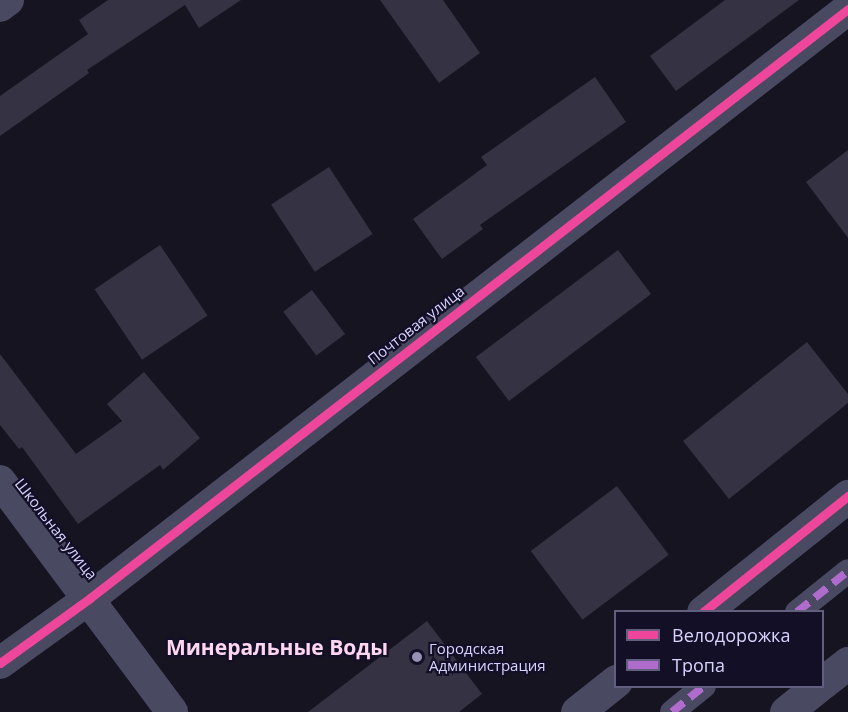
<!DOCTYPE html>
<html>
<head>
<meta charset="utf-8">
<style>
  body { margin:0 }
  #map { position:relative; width:848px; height:712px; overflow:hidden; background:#161421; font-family:"Open Sans",sans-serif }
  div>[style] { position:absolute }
  .building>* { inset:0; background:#343243; transform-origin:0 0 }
  .pedestrian>* { height:24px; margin:-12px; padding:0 12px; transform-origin:12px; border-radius:12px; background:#4a4962 }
  .minor>* { height:32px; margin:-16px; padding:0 16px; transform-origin:16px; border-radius:16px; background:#4a4962 }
  .tertiary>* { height:33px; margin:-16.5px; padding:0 16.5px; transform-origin:16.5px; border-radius:16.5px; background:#4a4962 }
  .quiet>* { height:8px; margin-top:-4px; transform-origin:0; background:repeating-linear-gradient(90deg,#b06ccc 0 15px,transparent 0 23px) }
  .cycleway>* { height:9px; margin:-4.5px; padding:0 4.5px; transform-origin:4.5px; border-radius:4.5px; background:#ed469a }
  .dots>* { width:16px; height:16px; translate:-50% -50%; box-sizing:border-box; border:3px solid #130f26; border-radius:50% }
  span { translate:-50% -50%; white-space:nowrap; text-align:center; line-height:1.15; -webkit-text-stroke:4.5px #130f26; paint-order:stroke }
  .street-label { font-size:15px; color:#d9d4ff }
  .poi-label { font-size:15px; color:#d9d4ff }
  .left { translate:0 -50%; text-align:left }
  .district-label { font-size:21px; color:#ffd6f0; font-weight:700 }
  .legend { position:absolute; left:614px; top:610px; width:210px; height:78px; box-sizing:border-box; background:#130f26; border:2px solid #625e7d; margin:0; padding:8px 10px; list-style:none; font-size:18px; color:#d9d4ff }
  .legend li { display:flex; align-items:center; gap:12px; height:30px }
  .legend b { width:30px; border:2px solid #625e7d }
</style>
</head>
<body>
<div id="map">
  <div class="building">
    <i style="clip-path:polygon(108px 0,241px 0,199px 28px,185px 5px,87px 70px,89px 73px,0 136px,0 96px,88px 34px,79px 20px)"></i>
    <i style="clip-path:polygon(380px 0,443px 0,480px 53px,439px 83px)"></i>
    <i style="clip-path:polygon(725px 0,799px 0,676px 91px,650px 56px)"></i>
    <i style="clip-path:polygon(595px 77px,626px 122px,480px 225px,483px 229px,442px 259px,413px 219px,487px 165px,481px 157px)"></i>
    <i style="clip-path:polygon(848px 150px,848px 238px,806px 182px)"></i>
    <i style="left:329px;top:167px;width:80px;height:69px;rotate:57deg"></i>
    <i style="left:160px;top:245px;width:85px;height:79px;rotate:56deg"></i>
    <i style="left:618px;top:250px;width:55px;height:178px;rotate:53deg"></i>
    <i style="left:312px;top:290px;width:55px;height:36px;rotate:53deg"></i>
    <i style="clip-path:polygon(807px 342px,848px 394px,848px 403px,729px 499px,683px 441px)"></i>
    <i style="clip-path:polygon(0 354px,76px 454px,122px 421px,107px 404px,144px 372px,200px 438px,163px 470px,160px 465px,78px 524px,22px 447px,19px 449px,0 425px)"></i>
    <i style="left:617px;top:486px;width:86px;height:108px;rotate:53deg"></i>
    <i style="clip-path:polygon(427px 621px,482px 694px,459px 712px,308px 712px)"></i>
  </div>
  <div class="pedestrian">
    <i style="left:797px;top:612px;width:65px;rotate:-38.8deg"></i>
    <i style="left:672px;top:712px;width:41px;rotate:-39.1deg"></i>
  </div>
  <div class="minor">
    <i style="left:0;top:6px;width:10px;rotate:-37deg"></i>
    <i style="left:0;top:481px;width:288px;rotate:53.3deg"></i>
    <i style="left:0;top:663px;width:111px;rotate:-35.8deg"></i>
    <i style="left:90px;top:598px;width:960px;rotate:-37.85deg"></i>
  </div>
  <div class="tertiary">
    <i style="left:703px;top:612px;width:186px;rotate:-38.7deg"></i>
    <i style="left:822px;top:683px;width:33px;rotate:-38deg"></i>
    <i style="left:577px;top:712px;width:50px;rotate:-38.5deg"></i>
    <i style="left:786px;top:712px;width:41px;rotate:-39.1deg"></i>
  </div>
  <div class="quiet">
    <i style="left:797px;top:612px;width:65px;rotate:-38.8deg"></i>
    <i style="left:672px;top:712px;width:41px;rotate:-39.1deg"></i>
  </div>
  <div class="cycleway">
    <i style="left:703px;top:612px;width:186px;rotate:-38.7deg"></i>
    <i style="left:0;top:663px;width:111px;rotate:-35.8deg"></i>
    <i style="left:90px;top:598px;width:960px;rotate:-37.85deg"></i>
  </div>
  <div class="dots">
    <i style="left:417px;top:657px;background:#9591b1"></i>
  </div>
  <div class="street-label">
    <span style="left:416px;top:325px;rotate:-38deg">Почтовая улица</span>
    <span style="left:56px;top:529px;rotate:52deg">Школьная улица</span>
  </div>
  <div class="poi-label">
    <span class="left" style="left:429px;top:657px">Городская<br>Администрация</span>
  </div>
  <div class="district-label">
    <span style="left:277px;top:647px">Минеральные Воды</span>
  </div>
  <ul class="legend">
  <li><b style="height:8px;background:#ed469a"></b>Велодорожка</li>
  <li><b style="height:8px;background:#b06ccc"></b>Тропа</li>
  </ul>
</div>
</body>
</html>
